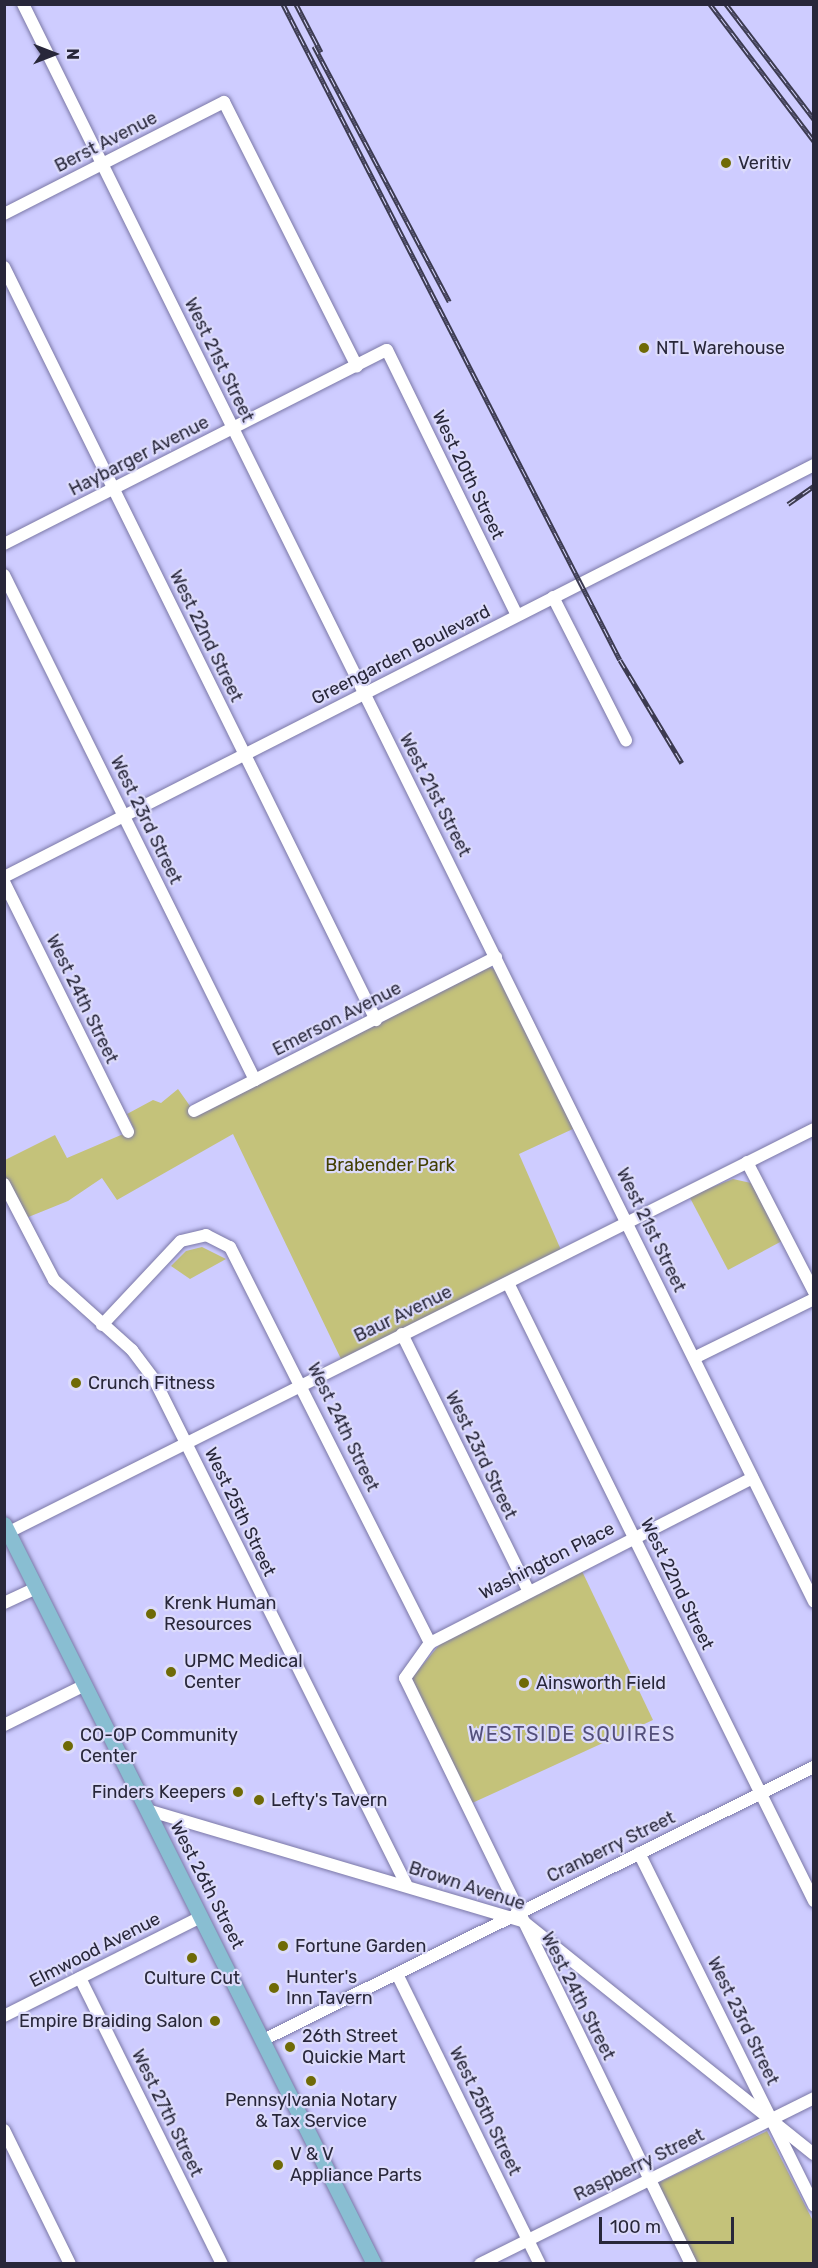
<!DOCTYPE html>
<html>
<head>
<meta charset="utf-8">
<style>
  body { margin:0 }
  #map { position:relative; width:818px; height:2268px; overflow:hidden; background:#ceccff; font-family:Rubik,sans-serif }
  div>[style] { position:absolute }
  .green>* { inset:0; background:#c4c27a }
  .roads { filter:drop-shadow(0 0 2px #7b78a7) drop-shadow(0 0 2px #7b78a7) }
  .minor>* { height:12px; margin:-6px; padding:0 6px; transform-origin:6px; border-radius:6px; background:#fff }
  .major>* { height:15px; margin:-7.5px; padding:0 7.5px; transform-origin:7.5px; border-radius:7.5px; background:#89bed2 }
  .rail>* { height:5px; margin-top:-2.5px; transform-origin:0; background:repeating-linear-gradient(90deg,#dcdbfb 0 9px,#3c3b51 0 18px); box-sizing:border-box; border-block:2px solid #3c3b51 }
  .dots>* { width:16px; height:16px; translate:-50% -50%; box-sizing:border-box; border:3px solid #dcdbfb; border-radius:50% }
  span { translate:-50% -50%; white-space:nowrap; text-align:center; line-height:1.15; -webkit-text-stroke:4.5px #dcdbfb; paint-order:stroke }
  .street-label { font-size:18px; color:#28273a }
  .poi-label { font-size:18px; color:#28273a }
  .left { translate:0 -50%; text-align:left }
  .right { translate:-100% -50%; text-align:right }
  .park-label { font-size:18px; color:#423f02 }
  .neighbourhood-label { font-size:20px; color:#54507c; letter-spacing:1.5px }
  .frame { position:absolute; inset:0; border:6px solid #28273a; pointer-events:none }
  .north { position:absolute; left:24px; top:24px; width:60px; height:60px; -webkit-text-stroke:4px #dcdbfb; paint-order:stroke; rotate:90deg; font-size:16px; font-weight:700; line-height:24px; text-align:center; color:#28273a }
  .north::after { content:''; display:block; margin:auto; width:21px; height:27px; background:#28273a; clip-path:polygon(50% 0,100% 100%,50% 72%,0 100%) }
  .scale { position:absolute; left:599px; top:2217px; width:135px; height:27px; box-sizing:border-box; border:3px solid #28273a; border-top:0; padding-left:8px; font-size:18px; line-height:21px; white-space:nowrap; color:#28273a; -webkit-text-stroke:4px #dcdbfb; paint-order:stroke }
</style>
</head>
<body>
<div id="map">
  <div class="green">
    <i style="clip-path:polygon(490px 967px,497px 971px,575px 1128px,519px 1154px,561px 1250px,341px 1359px,233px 1134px,117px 1200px,102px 1178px,68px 1201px,26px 1218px,5px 1175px,5px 1160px,55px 1135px,67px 1158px,128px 1132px,134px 1129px,127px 1114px,153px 1100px,161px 1103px,178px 1089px,197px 1116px)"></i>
    <i style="clip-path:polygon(733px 1179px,751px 1183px,782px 1241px,728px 1270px,689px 1196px)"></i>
    <i style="clip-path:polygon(202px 1247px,226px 1259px,190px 1279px,171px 1266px,186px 1251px)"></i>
    <i style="clip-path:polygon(581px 1569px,653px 1720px,470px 1804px,412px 1678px,440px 1644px)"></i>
    <i style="clip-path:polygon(767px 2131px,813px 2221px,813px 2263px,697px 2263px,658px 2183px)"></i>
  </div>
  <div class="roads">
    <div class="minor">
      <i style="left:23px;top:4px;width:1783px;rotate:63.66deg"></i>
      <i style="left:4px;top:214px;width:247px;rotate:-27deg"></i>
      <i style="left:224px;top:102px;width:296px;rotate:63.3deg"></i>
      <i style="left:4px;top:267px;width:840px;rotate:63.71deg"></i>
      <i style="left:4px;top:544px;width:429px;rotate:-26.9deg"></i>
      <i style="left:387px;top:350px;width:295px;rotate:63.9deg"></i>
      <i style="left:4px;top:575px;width:564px;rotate:63.57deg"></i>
      <i style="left:553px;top:597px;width:161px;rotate:63deg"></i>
      <i style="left:4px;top:877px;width:909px;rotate:-26.96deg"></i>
      <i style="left:4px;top:882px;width:279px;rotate:63.6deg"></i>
      <i style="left:194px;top:1111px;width:339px;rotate:-27deg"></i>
      <i style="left:747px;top:1162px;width:146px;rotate:62.7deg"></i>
      <i style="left:4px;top:1184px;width:108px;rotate:62.5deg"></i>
      <i style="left:54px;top:1280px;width:105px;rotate:41.9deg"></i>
      <i style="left:132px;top:1350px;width:36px;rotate:53deg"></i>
      <i style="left:154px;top:1379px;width:564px;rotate:63.48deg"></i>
      <i style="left:508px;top:1283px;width:690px;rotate:63.66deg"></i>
      <i style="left:102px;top:1325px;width:115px;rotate:-46.8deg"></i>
      <i style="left:181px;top:1241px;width:26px;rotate:-13deg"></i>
      <i style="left:206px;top:1235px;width:27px;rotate:27deg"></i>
      <i style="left:230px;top:1247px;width:444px;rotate:63.2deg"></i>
      <i style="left:402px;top:1334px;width:285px;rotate:63.8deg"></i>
      <i style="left:694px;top:1358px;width:134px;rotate:-26.2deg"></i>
      <i style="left:9px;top:1532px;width:900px;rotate:-26.59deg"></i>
      <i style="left:4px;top:1603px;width:35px;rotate:-25deg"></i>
      <i style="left:4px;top:1725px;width:90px;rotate:-26.3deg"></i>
      <i style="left:147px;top:1810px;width:393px;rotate:16.5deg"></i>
      <i style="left:524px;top:1922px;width:371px;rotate:38.7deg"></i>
      <i style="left:639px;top:1853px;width:394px;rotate:63.6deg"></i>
      <i style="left:397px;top:1974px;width:323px;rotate:63.8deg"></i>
      <i style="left:80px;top:1978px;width:319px;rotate:63.6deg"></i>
      <i style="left:4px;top:2016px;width:220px;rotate:-26.7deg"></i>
      <i style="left:263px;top:2040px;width:615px;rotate:-26.36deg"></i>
      <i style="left:4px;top:2130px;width:149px;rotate:63.8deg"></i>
      <i style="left:480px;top:2264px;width:373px;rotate:-26.4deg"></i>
      <i style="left:691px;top:2264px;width:652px;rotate:-116.01deg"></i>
      <i style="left:405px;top:1678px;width:43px;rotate:-54.5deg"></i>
      <i style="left:430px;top:1643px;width:362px;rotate:-27.1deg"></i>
    </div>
    <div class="major">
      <i style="left:4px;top:1524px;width:827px;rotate:63.43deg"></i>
    </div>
  </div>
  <div class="rail">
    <i style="left:283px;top:4px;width:737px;rotate:62.81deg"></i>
    <i style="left:620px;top:660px;width:120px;rotate:59deg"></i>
    <i style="left:296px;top:4px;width:54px;rotate:62.5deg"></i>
    <i style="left:710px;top:4px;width:172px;rotate:52.8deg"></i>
    <i style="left:726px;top:4px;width:145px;rotate:52.6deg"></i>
    <i style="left:314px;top:46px;width:289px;rotate:62.1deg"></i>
    <i style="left:788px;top:504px;width:32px;rotate:-35deg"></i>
  </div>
  <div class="dots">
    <i style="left:726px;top:163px;background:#6f6a06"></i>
    <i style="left:644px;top:348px;background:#6f6a06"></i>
    <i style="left:76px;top:1383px;background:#6f6a06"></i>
    <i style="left:151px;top:1614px;background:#6f6a06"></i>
    <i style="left:171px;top:1672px;background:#6f6a06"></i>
    <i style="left:524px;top:1683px;background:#6f6a06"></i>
    <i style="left:68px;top:1746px;background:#6f6a06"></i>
    <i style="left:238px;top:1792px;background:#6f6a06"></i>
    <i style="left:259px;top:1800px;background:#6f6a06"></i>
    <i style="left:283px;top:1946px;background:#6f6a06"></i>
    <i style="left:192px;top:1958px;background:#6f6a06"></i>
    <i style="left:274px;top:1988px;background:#6f6a06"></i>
    <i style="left:215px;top:2021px;background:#6f6a06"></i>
    <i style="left:290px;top:2047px;background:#6f6a06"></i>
    <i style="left:311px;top:2081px;background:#6f6a06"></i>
    <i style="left:278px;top:2165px;background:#6f6a06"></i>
  </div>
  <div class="street-label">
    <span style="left:106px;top:142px;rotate:-27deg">Berst Avenue</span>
    <span style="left:219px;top:360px;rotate:64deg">West 21st Street</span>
    <span style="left:139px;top:456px;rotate:-27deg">Haybarger Avenue</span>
    <span style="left:468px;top:475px;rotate:64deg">West 20th Street</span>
    <span style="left:206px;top:636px;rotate:64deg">West 22nd Street</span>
    <span style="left:401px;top:655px;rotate:-27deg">Greengarden Boulevard</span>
    <span style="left:435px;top:795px;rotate:63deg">West 21st Street</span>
    <span style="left:146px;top:820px;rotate:64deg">West 23rd Street</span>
    <span style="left:82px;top:999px;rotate:64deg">West 24th Street</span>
    <span style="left:337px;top:1019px;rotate:-27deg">Emerson Avenue</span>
    <span style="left:651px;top:1230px;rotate:64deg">West 21st Street</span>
    <span style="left:403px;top:1314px;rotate:-26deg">Baur Avenue</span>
    <span style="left:343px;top:1427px;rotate:64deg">West 24th Street</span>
    <span style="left:481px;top:1455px;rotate:64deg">West 23rd Street</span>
    <span style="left:240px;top:1512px;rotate:64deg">West 25th Street</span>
    <span style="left:547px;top:1561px;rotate:-27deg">Washington Place</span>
    <span style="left:677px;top:1584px;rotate:64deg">West 22nd Street</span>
    <span style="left:611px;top:1847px;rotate:-26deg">Cranberry Street</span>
    <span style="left:207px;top:1885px;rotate:63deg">West 26th Street</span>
    <span style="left:467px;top:1886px;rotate:18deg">Brown Avenue</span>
    <span style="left:95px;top:1950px;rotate:-27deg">Elmwood Avenue</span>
    <span style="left:578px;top:1996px;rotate:63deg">West 24th Street</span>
    <span style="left:743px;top:2021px;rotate:64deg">West 23rd Street</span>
    <span style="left:485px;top:2111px;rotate:64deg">West 25th Street</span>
    <span style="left:167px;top:2113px;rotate:64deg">West 27th Street</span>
    <span style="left:639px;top:2165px;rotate:-26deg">Raspberry Street</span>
  </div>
  <div class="poi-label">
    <span class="left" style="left:738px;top:163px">Veritiv</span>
    <span class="left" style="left:656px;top:348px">NTL Warehouse</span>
    <span class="left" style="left:88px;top:1383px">Crunch Fitness</span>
    <span class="left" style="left:164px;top:1614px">Krenk Human<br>Resources</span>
    <span class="left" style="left:184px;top:1672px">UPMC Medical<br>Center</span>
    <span class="left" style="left:536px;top:1683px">Ainsworth Field</span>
    <span class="left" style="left:80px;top:1746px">CO-OP Community<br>Center</span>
    <span class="right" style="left:226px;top:1792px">Finders Keepers</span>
    <span class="left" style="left:271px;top:1800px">Lefty's Tavern</span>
    <span class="left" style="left:295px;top:1946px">Fortune Garden</span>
    <span style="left:192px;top:1978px">Culture Cut</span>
    <span class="left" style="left:286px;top:1988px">Hunter's<br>Inn Tavern</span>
    <span class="right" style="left:203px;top:2021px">Empire Braiding Salon</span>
    <span class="left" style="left:302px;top:2047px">26th Street<br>Quickie Mart</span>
    <span style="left:311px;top:2111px">Pennsylvania Notary<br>&amp; Tax Service</span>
    <span class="left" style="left:290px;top:2165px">V &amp; V<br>Appliance Parts</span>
  </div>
  <div class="park-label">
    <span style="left:390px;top:1165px">Brabender Park</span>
  </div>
  <div class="neighbourhood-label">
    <span style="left:572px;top:1734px">WESTSIDE SQUIRES</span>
  </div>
  <div class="frame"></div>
  <div class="north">N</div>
  <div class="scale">100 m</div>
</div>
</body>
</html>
